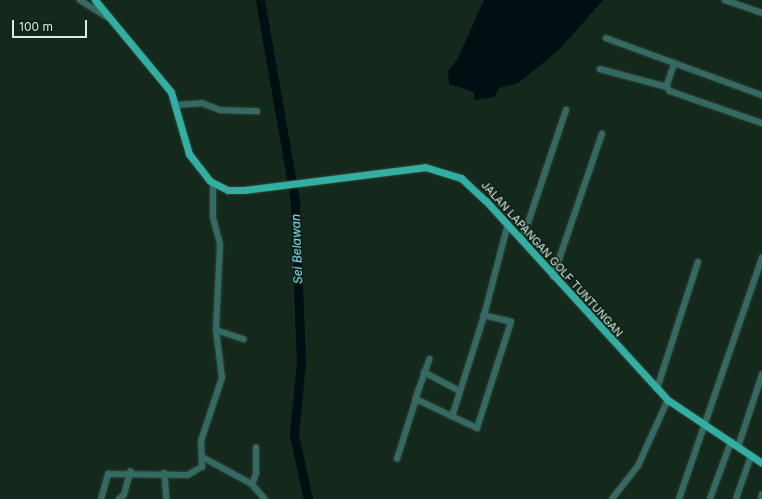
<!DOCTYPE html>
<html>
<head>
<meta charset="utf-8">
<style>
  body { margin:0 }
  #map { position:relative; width:762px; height:499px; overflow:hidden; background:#14291b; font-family:Inter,sans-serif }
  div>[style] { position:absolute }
  .water>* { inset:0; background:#010e12 }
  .river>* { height:9px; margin:-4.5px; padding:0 4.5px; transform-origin:4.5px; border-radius:4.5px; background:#010e12 }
  .roads { filter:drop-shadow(0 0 1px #304437) drop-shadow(0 0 1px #304437) }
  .minor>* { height:5.5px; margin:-2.75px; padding:0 2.75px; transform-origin:2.75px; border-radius:2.75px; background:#356963 }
  .major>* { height:7px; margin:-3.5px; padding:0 3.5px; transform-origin:3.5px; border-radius:3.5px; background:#31afa3 }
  span { translate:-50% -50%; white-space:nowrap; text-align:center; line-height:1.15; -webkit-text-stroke:3px #0a1f12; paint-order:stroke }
  .street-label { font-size:11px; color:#deebe1 }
  .water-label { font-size:12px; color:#89e5fe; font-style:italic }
  .scale { position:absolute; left:12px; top:20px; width:75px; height:18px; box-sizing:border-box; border:2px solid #deebe1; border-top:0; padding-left:5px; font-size:12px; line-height:14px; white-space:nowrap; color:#deebe1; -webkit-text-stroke:3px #0a1f12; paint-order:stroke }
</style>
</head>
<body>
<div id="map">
  <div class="water">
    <i style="clip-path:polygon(484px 0,603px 0,559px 50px,518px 83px,499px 88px,494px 97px,474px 100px,474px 92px,449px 84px,448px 71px,457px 60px)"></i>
  </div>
  <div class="river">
    <i style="left:260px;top:0;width:204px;rotate:80.1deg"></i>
    <i style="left:295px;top:201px;width:161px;rotate:87.9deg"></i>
    <i style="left:301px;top:362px;width:73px;rotate:95.5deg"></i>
    <i style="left:294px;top:435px;width:66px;rotate:77.7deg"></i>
  </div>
  <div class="roads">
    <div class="minor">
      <i style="left:80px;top:0;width:32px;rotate:32deg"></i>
      <i style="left:725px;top:0;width:39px;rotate:19deg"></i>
      <i style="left:606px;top:38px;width:166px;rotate:20.1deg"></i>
      <i style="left:675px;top:63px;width:24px;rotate:109deg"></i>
      <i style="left:667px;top:86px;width:6px;rotate:59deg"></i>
      <i style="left:670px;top:91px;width:97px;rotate:19.2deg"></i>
      <i style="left:600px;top:69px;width:69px;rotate:15deg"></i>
      <i style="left:176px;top:105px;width:26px;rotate:-4deg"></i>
      <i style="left:202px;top:103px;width:19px;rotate:21deg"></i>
      <i style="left:220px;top:110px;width:37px;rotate:2deg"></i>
      <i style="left:522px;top:241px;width:138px;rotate:-71.4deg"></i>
      <i style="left:553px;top:277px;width:151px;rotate:-71.1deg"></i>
      <i style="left:216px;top:330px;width:29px;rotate:18deg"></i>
      <i style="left:430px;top:359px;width:42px;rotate:109.3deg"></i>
      <i style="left:416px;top:399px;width:68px;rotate:25.4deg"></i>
      <i style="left:477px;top:428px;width:111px;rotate:-72.2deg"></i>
      <i style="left:511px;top:322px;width:28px;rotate:-167deg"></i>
      <i style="left:424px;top:372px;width:41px;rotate:27.8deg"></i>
      <i style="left:657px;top:389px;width:133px;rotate:-72.1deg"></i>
      <i style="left:452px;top:417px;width:106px;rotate:-72.4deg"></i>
      <i style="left:484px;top:316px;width:95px;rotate:-75.4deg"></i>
      <i style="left:738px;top:447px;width:76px;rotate:-71.6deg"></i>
      <i style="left:204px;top:458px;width:55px;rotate:28.4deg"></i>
      <i style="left:252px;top:484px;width:20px;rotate:49deg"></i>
      <i style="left:397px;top:459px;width:63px;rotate:-72.4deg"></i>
      <i style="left:165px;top:473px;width:26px;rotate:86deg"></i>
      <i style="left:252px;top:484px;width:11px;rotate:-68deg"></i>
      <i style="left:256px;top:474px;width:26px;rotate:-90deg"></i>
      <i style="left:101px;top:499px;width:26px;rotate:-74deg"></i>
      <i style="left:108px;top:474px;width:80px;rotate:0.7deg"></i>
      <i style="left:188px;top:475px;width:16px;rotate:-30deg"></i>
      <i style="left:202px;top:467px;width:26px;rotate:-92deg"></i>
      <i style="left:201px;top:441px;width:66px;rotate:-71.6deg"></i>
      <i style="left:222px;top:378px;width:48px;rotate:-97.1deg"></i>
      <i style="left:216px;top:330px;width:86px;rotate:-87.3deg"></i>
      <i style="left:220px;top:244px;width:28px;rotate:-105deg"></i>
      <i style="left:213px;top:217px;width:34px;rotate:-90deg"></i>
      <i style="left:119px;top:499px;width:6px;rotate:-39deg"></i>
      <i style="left:124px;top:495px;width:24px;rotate:-75deg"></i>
      <i style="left:612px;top:499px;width:42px;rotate:-51.8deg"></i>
      <i style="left:638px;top:466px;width:72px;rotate:-65.6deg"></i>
      <i style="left:679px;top:499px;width:255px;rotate:-71deg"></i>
      <i style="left:710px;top:499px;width:61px;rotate:-69.8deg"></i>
      <i style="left:736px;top:499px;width:46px;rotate:-70.8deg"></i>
      <i style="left:761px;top:499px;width:4px;rotate:-76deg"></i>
    </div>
    <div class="major">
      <i style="left:95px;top:0;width:119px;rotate:50.4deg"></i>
      <i style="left:171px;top:92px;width:65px;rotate:73.8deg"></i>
      <i style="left:189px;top:154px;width:34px;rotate:52deg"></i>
      <i style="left:210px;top:181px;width:20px;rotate:27deg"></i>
      <i style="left:228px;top:190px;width:16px"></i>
      <i style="left:244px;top:190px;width:182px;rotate:-7.2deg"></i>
      <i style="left:425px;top:167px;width:38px;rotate:17deg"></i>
      <i style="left:461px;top:178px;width:34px;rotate:43deg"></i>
      <i style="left:486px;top:201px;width:270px;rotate:47.6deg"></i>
      <i style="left:668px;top:400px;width:113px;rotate:33.8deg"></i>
    </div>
  </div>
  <div class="street-label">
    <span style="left:552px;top:259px;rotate:48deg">JALAN LAPANGAN GOLF TUNTUNGAN</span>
  </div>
  <div class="water-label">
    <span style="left:297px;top:249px;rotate:-92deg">Sei Belawan</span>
  </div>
  <div class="scale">100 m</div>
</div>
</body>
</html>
